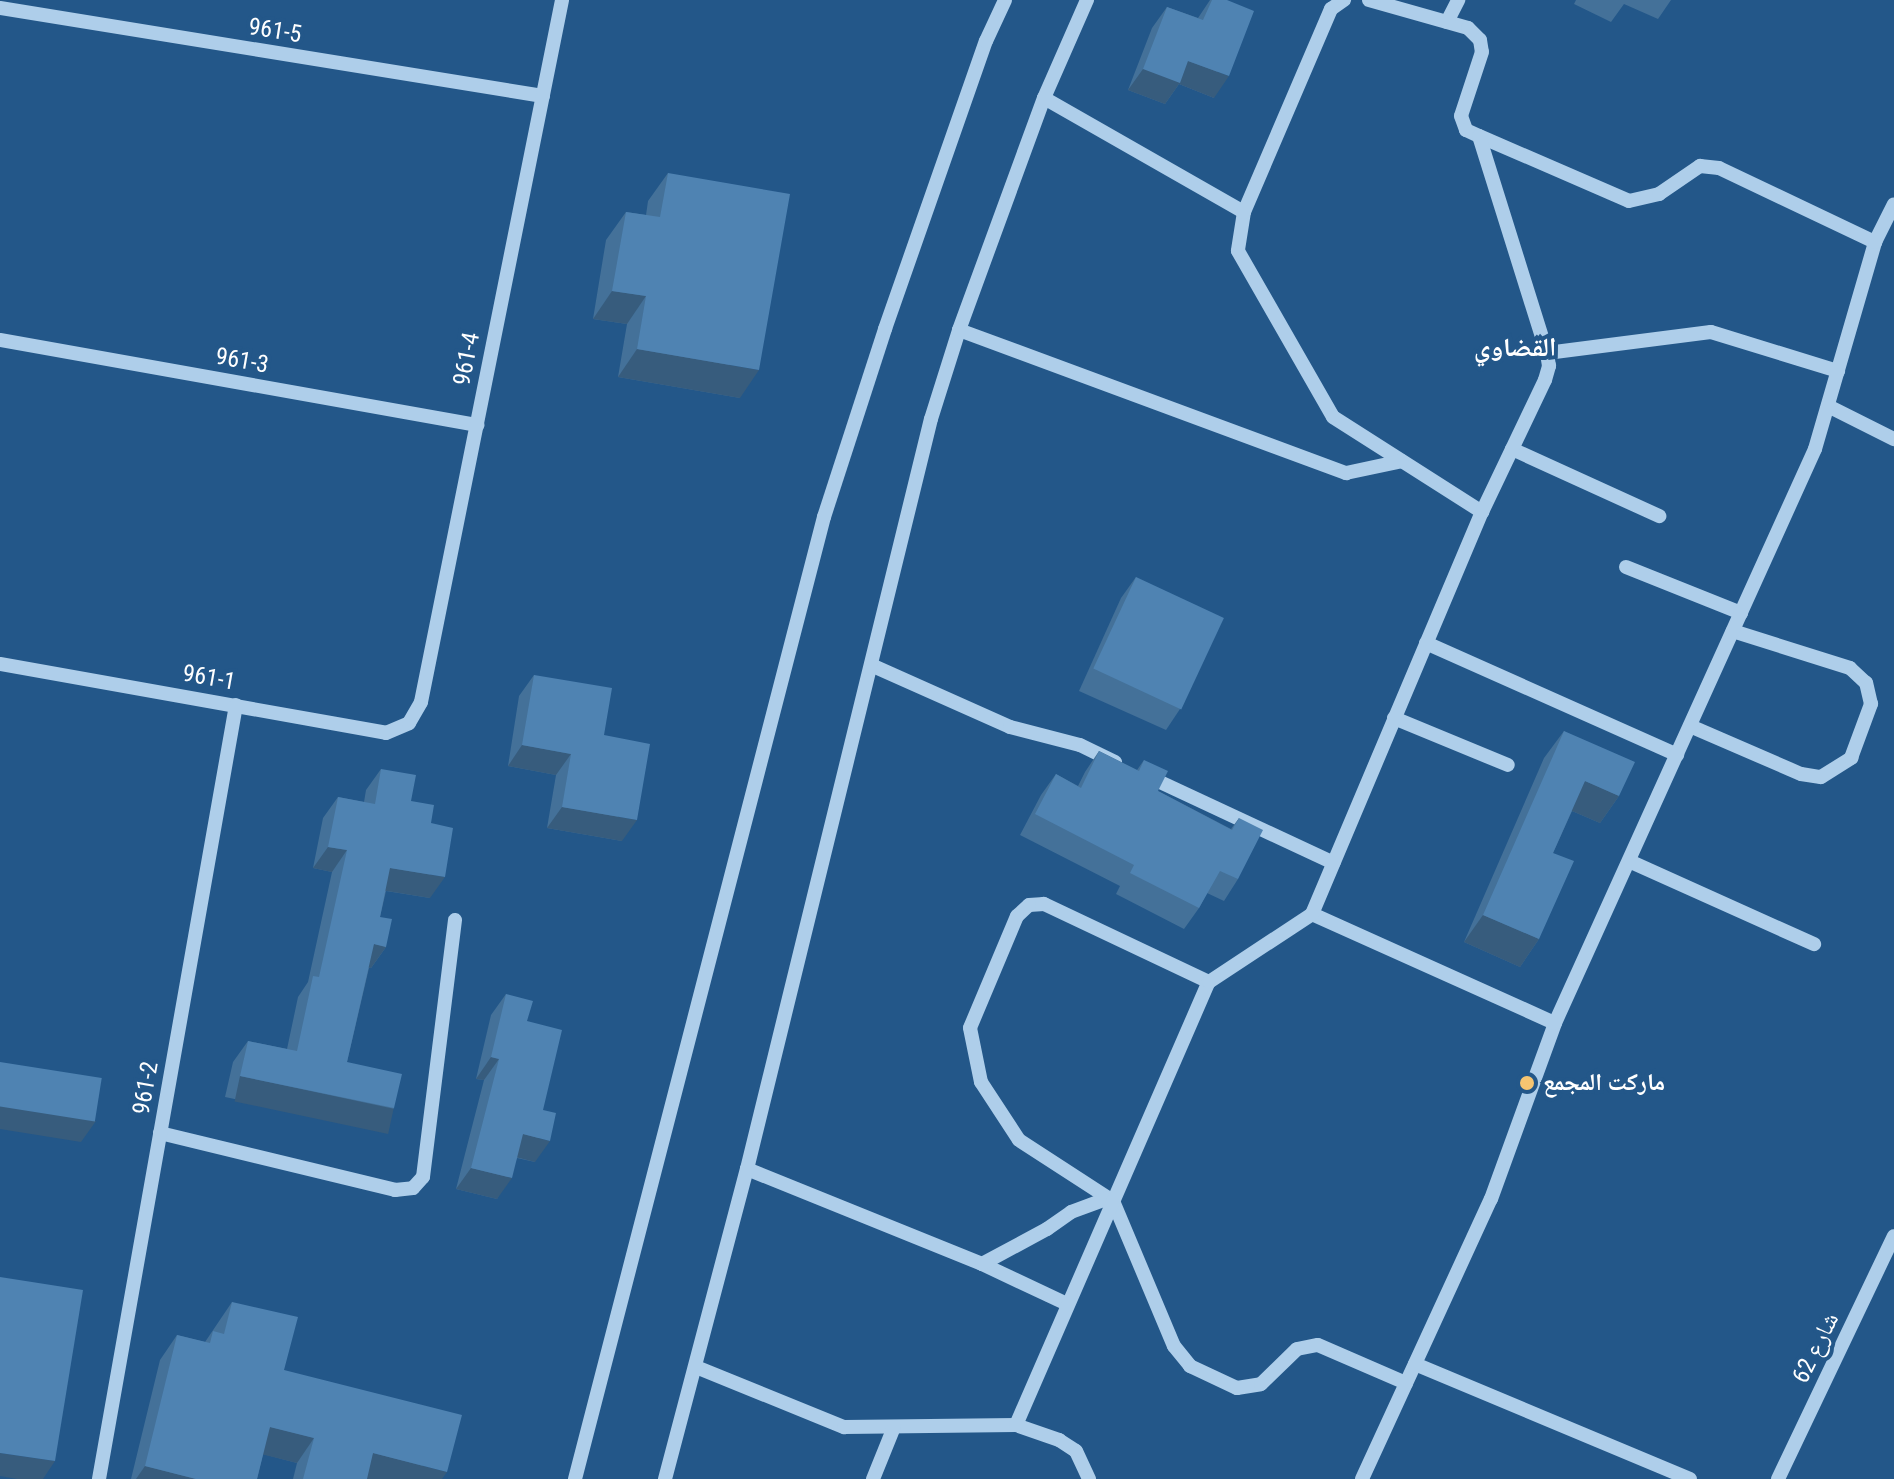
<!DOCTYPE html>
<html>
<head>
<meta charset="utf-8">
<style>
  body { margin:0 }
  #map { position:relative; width:1894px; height:1479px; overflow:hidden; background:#235789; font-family:"Roboto Condensed","Noto Naskh Arabic",sans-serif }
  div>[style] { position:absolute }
  .minor>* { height:14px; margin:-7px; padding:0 7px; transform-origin:7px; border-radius:7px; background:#aeceea }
  .wall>* { inset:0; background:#447199 }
  .shaded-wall>* { inset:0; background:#375c7d; transform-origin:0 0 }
  .building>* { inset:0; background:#4f83b2; transform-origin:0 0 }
  .dots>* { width:22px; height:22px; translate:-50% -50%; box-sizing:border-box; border:4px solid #235789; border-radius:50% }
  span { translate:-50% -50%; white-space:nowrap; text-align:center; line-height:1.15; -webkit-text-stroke:8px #235789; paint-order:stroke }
  .street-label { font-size:24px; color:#fff }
  .poi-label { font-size:24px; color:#fff; font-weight:700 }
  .left { translate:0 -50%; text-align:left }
  .neighbourhood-label { font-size:26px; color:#fff; font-weight:700 }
</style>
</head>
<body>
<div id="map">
  <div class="minor">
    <i style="left:1369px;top:0;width:103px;rotate:15.8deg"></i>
    <i style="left:1468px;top:28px;width:17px;rotate:45deg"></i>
    <i style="left:1480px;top:40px;width:12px;rotate:81deg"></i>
    <i style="left:1482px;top:52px;width:67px;rotate:108.2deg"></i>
    <i style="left:1461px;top:116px;width:15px;rotate:70deg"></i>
    <i style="left:1466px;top:130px;width:14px;rotate:25deg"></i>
    <i style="left:1479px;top:136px;width:163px;rotate:23.4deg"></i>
    <i style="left:1629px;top:201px;width:31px;rotate:-13deg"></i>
    <i style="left:1659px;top:194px;width:50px;rotate:-34.3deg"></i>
    <i style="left:1700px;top:166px;width:19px;rotate:6deg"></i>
    <i style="left:1719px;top:168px;width:173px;rotate:25.4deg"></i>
    <i style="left:0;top:8px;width:550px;rotate:9.21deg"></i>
    <i style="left:1447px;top:22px;width:25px;rotate:-63deg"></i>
    <i style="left:1044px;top:98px;width:230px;rotate:29.7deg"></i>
    <i style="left:1244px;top:212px;width:39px;rotate:99deg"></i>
    <i style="left:1238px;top:251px;width:191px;rotate:60.2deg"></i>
    <i style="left:1333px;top:417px;width:177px;rotate:32.5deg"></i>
    <i style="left:1244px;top:212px;width:221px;rotate:-66.8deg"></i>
    <i style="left:1331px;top:9px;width:16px;rotate:-35deg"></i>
    <i style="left:959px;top:330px;width:413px;rotate:20.3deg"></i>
    <i style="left:1346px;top:473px;width:57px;rotate:-12.1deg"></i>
    <i style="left:0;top:340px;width:485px;rotate:10.1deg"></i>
    <i style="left:1547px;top:353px;width:165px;rotate:-7.3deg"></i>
    <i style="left:1711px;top:332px;width:133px;rotate:17.1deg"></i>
    <i style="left:1828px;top:406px;width:74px;rotate:26.6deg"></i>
    <i style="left:1512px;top:449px;width:162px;rotate:24.5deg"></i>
    <i style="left:1626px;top:567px;width:124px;rotate:21.8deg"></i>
    <i style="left:1426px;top:643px;width:275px;rotate:24deg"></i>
    <i style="left:0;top:664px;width:392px;rotate:10.1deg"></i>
    <i style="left:386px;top:733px;width:25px;rotate:-23deg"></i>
    <i style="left:409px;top:723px;width:24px;rotate:-60deg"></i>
    <i style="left:421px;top:702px;width:716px;rotate:-78.64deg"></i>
    <i style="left:871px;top:665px;width:152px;rotate:24deg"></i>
    <i style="left:1010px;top:727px;width:72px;rotate:14.4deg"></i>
    <i style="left:1080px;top:745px;width:39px;rotate:26deg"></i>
    <i style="left:1394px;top:718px;width:123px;rotate:22.4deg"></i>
    <i style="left:1690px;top:726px;width:121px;rotate:23.4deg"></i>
    <i style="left:1801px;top:774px;width:20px;rotate:9deg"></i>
    <i style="left:1821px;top:777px;width:36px;rotate:-32deg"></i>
    <i style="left:1851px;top:758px;width:58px;rotate:-69.7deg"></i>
    <i style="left:1871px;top:704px;width:22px;rotate:-103deg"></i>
    <i style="left:1866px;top:683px;width:22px;rotate:-137deg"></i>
    <i style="left:1850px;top:668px;width:123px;rotate:-162.5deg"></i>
    <i style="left:1145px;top:775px;width:208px;rotate:25deg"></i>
    <i style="left:1629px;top:861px;width:203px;rotate:24.2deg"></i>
    <i style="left:1312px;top:914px;width:266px;rotate:24.2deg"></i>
    <i style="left:1209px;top:982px;width:183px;rotate:-154.7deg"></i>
    <i style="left:1044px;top:904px;width:15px;rotate:176deg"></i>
    <i style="left:1029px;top:905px;width:16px;rotate:137deg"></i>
    <i style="left:1017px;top:916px;width:121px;rotate:112.8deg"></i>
    <i style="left:970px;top:1028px;width:55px;rotate:78.5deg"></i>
    <i style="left:981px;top:1082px;width:69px;rotate:56.8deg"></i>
    <i style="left:1019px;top:1140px;width:112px;rotate:33deg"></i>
    <i style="left:1113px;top:1201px;width:157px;rotate:67.2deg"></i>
    <i style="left:1174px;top:1346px;width:26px;rotate:51deg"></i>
    <i style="left:1190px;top:1366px;width:52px;rotate:25.1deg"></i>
    <i style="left:1237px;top:1388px;width:24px;rotate:-9deg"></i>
    <i style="left:1261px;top:1384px;width:50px;rotate:-44.2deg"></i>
    <i style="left:1297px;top:1349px;width:21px;rotate:-11deg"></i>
    <i style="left:1318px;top:1345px;width:96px;rotate:23.4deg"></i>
    <i style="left:160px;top:1133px;width:242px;rotate:13.6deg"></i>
    <i style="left:395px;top:1190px;width:18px;rotate:-6deg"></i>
    <i style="left:413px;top:1188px;width:15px;rotate:-48deg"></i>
    <i style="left:423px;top:1177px;width:259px;rotate:-82.9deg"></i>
    <i style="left:747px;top:1169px;width:253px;rotate:22deg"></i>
    <i style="left:982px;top:1264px;width:94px;rotate:25.2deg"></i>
    <i style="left:982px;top:1264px;width:74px;rotate:-28.3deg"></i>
    <i style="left:1047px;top:1229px;width:29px;rotate:-35deg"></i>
    <i style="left:1071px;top:1212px;width:40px;rotate:-20.2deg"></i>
    <i style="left:1415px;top:1364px;width:298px;rotate:22.7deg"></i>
    <i style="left:696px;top:1367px;width:160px;rotate:22.1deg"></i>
    <i style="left:844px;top:1427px;width:172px;rotate:-0.7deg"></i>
    <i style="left:1016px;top:1425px;width:46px;rotate:19.2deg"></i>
    <i style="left:1059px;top:1440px;width:20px;rotate:33deg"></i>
    <i style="left:1076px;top:1451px;width:31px;rotate:65deg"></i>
    <i style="left:1016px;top:1425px;width:483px;rotate:-66.5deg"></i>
    <i style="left:1209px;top:982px;width:123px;rotate:-33.4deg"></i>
    <i style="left:1312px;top:914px;width:436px;rotate:-67.1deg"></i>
    <i style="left:1482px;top:512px;width:146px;rotate:-64.5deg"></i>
    <i style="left:1545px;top:380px;width:15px;rotate:-74deg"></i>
    <i style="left:1549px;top:366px;width:13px;rotate:-99deg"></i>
    <i style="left:1547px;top:353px;width:227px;rotate:-107.4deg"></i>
    <i style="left:99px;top:1479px;width:786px;rotate:-79.96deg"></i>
    <i style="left:575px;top:1479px;width:994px;rotate:-75.49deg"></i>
    <i style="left:824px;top:517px;width:198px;rotate:-72deg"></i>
    <i style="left:885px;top:329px;width:305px;rotate:-70.7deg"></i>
    <i style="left:986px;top:41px;width:45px;rotate:-65.1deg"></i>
    <i style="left:665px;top:1479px;width:321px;rotate:-75.2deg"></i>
    <i style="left:747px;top:1169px;width:772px;rotate:-76.22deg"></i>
    <i style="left:931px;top:419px;width:93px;rotate:-72.5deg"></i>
    <i style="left:959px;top:330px;width:247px;rotate:-69.9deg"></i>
    <i style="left:1044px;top:98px;width:107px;rotate:-66.3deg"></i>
    <i style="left:873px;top:1479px;width:56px;rotate:-68deg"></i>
    <i style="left:1362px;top:1479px;width:308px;rotate:-65.3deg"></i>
    <i style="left:1491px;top:1199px;width:187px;rotate:-70deg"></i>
    <i style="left:1555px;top:1023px;width:630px;rotate:-65.63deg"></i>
    <i style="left:1815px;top:449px;width:216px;rotate:-73.8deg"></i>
    <i style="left:1875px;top:242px;width:42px;rotate:-63.4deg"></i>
    <i style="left:1778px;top:1479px;width:269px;rotate:-64.5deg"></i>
  </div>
  <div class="wall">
    <i style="clip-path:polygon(1210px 0,1227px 0,1214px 98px,1179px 84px,1165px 104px,1128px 90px,1152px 28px,1167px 7px,1198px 18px)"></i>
    <i style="clip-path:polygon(1576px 0,1671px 0,1658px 19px,1624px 4px,1611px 22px,1574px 4px)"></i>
    <i style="clip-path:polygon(668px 173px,740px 398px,618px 377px,627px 324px,593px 319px,606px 240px,626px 212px,646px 215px,648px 201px)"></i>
    <i style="clip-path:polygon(1136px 577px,1180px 709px,1166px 730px,1079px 691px,1121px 598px)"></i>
    <i style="clip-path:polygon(534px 675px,604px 735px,622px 841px,547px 828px,556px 775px,508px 766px,519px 696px)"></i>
    <i style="clip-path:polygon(1564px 731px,1619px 796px,1600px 823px,1572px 811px,1553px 853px,1539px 939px,1520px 967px,1464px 942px,1544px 758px)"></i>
    <i style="clip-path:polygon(1099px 751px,1137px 770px,1144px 760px,1158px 791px,1231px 829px,1239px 818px,1238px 879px,1224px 901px,1207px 893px,1199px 908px,1184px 929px,1116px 894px,1120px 886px,1020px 835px,1041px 795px,1056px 774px,1078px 786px,1085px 772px)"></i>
    <i style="clip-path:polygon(381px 769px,431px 823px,430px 898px,386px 891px,380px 917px,386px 947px,371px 968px,369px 968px,347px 1062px,394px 1108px,379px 1129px,225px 1097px,233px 1062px,248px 1041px,287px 1049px,298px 997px,308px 982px,332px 872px,313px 868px,323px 818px,338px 797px,364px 802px,366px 790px)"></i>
    <i style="clip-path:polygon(506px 994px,527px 1021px,543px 1110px,535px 1162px,517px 1158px,497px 1199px,456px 1189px,484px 1080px,476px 1079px,491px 1015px)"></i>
    <i style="clip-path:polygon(232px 1302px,284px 1370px,442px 1479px,293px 1479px,297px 1463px,263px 1454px,257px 1479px,131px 1479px,160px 1360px,177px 1335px,205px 1342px)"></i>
  </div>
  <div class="shaded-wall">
    <i style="clip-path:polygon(1188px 61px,1229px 76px,1214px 98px,1179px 84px,1165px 104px,1128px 90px,1143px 69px)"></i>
    <i style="clip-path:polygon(612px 291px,646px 296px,627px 324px,593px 319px)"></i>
    <i style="clip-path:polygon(637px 349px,759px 370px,740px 398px,618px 377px)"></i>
    <i style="clip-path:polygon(522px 745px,571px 754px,556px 775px,508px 766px)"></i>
    <i style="clip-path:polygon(1585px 781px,1619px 796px,1600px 823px,1565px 808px)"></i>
    <i style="clip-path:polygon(562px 807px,637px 820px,622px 841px,547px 828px)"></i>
    <i style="clip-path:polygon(328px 847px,347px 850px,332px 872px,313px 868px)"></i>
    <i style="clip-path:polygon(390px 868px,445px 877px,430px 898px,375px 889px)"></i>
    <i style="clip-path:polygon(1483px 915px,1539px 939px,1520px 967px,1464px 942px)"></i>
    <i style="clip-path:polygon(374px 944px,386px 947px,371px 968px,359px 966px)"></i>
    <i style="clip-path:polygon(491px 1057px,499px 1059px,484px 1080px,476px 1079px)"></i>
    <i style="left:240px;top:1076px;width:157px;height:26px;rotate:12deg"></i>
    <i style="clip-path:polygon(0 1106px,96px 1121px,81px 1142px,0 1129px)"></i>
    <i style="clip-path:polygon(523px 1134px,550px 1141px,535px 1162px,508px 1155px)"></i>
    <i style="clip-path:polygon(471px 1168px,512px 1178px,497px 1199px,456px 1189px)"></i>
    <i style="clip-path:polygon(270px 1427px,314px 1438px,297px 1463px,253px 1452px)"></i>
    <i style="clip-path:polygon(0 1453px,55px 1461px,43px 1479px,17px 1479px,0 1476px)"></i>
    <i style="clip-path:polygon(373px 1453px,447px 1472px,442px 1479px,361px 1479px)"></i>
    <i style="clip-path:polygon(145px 1466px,196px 1479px,136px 1479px)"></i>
  </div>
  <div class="building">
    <i style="clip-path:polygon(1212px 0,1227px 0,1254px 11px,1229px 76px,1188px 61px,1180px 83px,1143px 69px,1167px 7px,1203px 20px)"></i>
    <i style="clip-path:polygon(668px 173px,790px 194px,759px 370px,637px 349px,646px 296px,612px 291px,626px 212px,660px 217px)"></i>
    <i style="left:1136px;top:577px;width:97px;height:101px;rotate:25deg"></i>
    <i style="clip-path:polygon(534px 675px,612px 688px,604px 735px,650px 744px,637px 820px,562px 807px,571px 754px,522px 745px)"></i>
    <i style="clip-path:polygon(1564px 731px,1635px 762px,1619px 796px,1585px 781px,1553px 853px,1574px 861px,1539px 939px,1483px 915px)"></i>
    <i style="clip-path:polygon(1099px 751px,1139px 771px,1144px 760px,1168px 771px,1158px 791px,1232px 830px,1239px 818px,1263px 830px,1238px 879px,1220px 871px,1199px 908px,1130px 873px,1134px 865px,1035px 814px,1056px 774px,1081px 788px)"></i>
    <i style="clip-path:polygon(381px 769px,416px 775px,411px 801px,434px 805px,431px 823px,453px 828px,445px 877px,390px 868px,380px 917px,392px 919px,386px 947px,374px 944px,347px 1062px,402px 1074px,394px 1108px,240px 1076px,248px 1041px,297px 1051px,313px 976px,319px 977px,347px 850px,328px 847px,338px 797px,375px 804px)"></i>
    <i style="clip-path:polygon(506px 994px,533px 1001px,527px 1021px,562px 1030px,543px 1110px,556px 1113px,550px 1141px,523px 1134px,512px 1178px,471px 1168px,499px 1059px,491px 1057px)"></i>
    <i style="left:0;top:1062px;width:103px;height:44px;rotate:9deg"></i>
    <i style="clip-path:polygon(0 1277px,83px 1290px,55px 1461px,0 1453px)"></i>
    <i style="clip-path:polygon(232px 1302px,298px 1317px,284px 1370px,462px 1415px,447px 1472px,373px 1453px,367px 1479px,303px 1479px,314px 1438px,270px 1427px,257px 1479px,196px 1479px,145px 1466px,177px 1335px,210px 1343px,213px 1331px,224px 1334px)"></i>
  </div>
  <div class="dots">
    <i style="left:1527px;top:1083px;background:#f6c571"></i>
  </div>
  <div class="street-label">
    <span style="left:275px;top:31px;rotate:9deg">961-5</span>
    <span style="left:467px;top:359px;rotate:-79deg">961-4</span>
    <span style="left:242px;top:361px;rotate:10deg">961-3</span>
    <span style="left:209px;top:678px;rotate:10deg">961-1</span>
    <span style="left:146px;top:1088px;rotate:-80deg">961-2</span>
    <span style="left:1816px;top:1348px;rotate:-64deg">شارع 62</span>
  </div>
  <div class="poi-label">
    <span class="left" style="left:1543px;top:1083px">ماركت المجمع</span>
  </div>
  <div class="neighbourhood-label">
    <span style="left:1515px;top:348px">القضاوي</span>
  </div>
</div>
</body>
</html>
